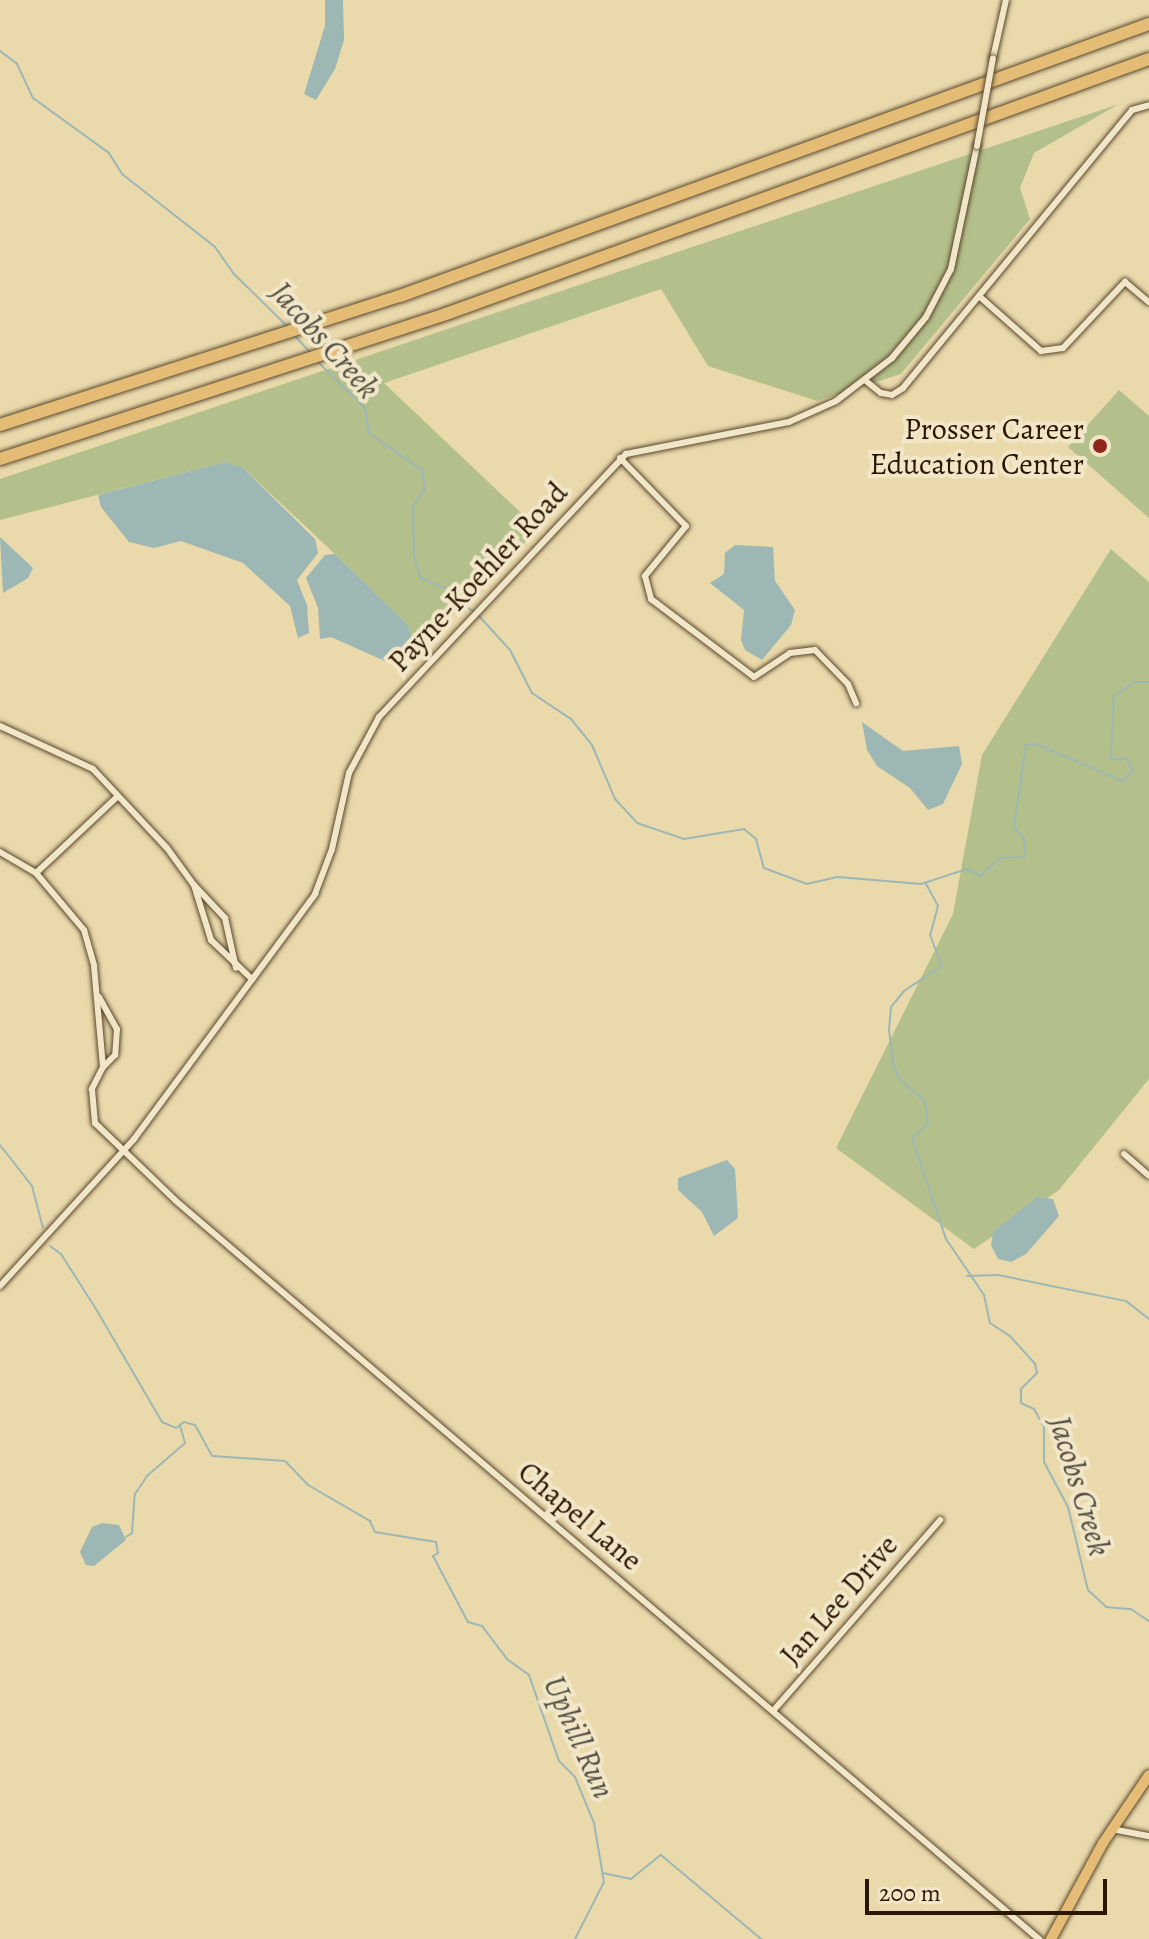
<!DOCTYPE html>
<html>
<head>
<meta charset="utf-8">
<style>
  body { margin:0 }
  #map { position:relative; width:1149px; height:1939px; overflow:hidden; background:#e9d9ab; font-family:Alegreya,serif }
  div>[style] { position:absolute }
  .green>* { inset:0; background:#b4c08b }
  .water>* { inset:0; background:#9db7b5 }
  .stream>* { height:2px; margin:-1px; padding:0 1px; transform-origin:1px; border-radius:1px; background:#9db7b5 }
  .roads { filter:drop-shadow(0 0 2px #5a472c) drop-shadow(0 0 2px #5a472c) }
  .street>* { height:6px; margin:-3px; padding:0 3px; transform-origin:3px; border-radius:3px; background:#f1e6c8 }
  .primary>* { height:10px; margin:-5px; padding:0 5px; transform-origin:5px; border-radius:5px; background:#e4bc76 }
  .highway>* { height:12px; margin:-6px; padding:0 6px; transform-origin:6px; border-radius:6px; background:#e4bc76 }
  .bridges { filter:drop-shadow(0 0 2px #5a472c) drop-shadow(0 0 2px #5a472c) }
  .street-bridge>* { height:6px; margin:-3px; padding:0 3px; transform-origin:3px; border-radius:3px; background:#f1e6c8 }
  .dots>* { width:22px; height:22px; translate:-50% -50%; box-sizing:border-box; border:4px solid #f1e6c8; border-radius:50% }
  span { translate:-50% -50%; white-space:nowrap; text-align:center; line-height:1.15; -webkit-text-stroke:8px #f1e6c8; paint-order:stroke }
  .poi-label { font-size:30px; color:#2b1602 }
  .right { translate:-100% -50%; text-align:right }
  .street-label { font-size:30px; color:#2b1602 }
  .water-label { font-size:32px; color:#534e41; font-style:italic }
  .scale { position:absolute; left:865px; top:1879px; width:242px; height:36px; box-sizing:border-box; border:4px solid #2b1602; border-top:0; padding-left:10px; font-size:24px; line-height:28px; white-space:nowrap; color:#2b1602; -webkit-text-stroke:6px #f1e6c8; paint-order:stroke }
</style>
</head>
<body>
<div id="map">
  <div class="green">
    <i style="clip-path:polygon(1119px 104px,1034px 153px,1020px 188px,1030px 219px,901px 374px,817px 401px,708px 366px,661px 289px,384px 383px,538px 529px,429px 639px,412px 638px,407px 624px,335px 554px,242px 467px,225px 462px,0 520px,0 479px)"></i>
    <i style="clip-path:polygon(1119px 390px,1149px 416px,1149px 518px,1068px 447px)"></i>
    <i style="clip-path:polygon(1111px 549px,1149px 582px,1149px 1079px,1059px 1190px,974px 1249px,836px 1148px,953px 914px,982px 755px)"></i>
  </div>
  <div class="water">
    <i style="clip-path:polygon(325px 0,343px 0,344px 40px,335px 69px,316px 100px,304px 94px,325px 26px)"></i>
    <i style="clip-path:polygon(225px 462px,242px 467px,315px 539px,318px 553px,297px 580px,307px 605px,309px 633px,298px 638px,290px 606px,243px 563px,181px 541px,154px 548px,129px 542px,101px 507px,98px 495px)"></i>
    <i style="clip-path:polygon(0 537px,33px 568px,28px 578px,3px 593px)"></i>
    <i style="clip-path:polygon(735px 545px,773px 547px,775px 581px,795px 610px,791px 625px,762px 660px,745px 650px,741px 640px,744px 610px,710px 583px,724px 574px,725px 553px)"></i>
    <i style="clip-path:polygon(335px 554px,407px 624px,412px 638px,387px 662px,331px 637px,320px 639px,318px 608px,306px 578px,325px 555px)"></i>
    <i style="clip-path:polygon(862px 722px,903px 751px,959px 746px,962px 764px,943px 804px,928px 810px,910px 788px,877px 766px,867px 750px)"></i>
    <i style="clip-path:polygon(727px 1160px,735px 1169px,738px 1218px,714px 1236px,702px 1212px,678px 1190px,678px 1178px)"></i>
    <i style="clip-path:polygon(1037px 1197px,1053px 1199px,1059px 1216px,1026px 1254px,1011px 1262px,998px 1259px,991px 1245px,993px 1232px)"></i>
    <i style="clip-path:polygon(102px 1523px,119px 1525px,126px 1540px,94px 1566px,86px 1565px,80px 1552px,92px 1527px)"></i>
  </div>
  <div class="stream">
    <i style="left:0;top:51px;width:21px;rotate:37deg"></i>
    <i style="left:17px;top:64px;width:38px;rotate:65deg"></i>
    <i style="left:33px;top:98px;width:94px;rotate:35.9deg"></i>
    <i style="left:109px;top:153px;width:25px;rotate:58deg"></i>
    <i style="left:122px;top:174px;width:118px;rotate:38.1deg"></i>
    <i style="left:215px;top:247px;width:32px;rotate:55deg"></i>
    <i style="left:233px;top:273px;width:77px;rotate:44.5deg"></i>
    <i style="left:294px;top:335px;width:26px;rotate:47deg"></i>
    <i style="left:318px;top:362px;width:66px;rotate:44.4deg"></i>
    <i style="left:365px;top:408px;width:25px;rotate:81deg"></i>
    <i style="left:369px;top:433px;width:65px;rotate:34.9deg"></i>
    <i style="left:422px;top:470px;width:20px;rotate:81deg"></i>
    <i style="left:425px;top:490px;width:19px;rotate:129deg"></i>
    <i style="left:413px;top:505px;width:52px;rotate:88.9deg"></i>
    <i style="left:414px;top:557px;width:22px;rotate:72deg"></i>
    <i style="left:421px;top:578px;width:26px;rotate:23deg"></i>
    <i style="left:445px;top:588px;width:38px;rotate:40deg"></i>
    <i style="left:479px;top:616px;width:46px;rotate:47.6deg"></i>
    <i style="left:510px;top:650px;width:48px;rotate:62.9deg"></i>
    <i style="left:532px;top:693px;width:47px;rotate:33.7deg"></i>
    <i style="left:571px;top:719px;width:33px;rotate:51deg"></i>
    <i style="left:592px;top:745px;width:59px;rotate:66.9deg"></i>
    <i style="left:615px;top:799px;width:33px;rotate:47deg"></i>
    <i style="left:637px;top:823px;width:50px;rotate:18.8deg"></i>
    <i style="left:684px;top:839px;width:61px;rotate:-9.5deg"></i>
    <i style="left:744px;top:829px;width:16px;rotate:40deg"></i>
    <i style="left:756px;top:839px;width:30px;rotate:75deg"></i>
    <i style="left:764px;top:868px;width:46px;rotate:20.4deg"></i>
    <i style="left:807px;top:884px;width:32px;rotate:-13deg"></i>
    <i style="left:838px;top:877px;width:83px;rotate:4.8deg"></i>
    <i style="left:921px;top:884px;width:48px;rotate:-18.1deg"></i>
    <i style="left:967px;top:869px;width:15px;rotate:28deg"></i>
    <i style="left:980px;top:876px;width:27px;rotate:-42deg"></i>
    <i style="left:1000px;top:858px;width:25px;rotate:-2deg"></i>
    <i style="left:1025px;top:857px;width:18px;rotate:-93deg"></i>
    <i style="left:1024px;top:839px;width:16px;rotate:-130deg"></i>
    <i style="left:1014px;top:827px;width:83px;rotate:-81.7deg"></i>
    <i style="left:1026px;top:745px;width:10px;rotate:-6deg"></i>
    <i style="left:1036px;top:744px;width:94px;rotate:23.3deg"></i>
    <i style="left:1122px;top:781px;width:15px;rotate:-42deg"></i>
    <i style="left:1133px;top:771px;width:13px;rotate:-117deg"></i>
    <i style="left:1127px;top:759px;width:16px;rotate:180deg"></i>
    <i style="left:1111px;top:759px;width:63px;rotate:-87.3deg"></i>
    <i style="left:1114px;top:696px;width:25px;rotate:-34deg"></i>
    <i style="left:1135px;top:682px;width:14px"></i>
    <i style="left:926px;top:884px;width:25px;rotate:61deg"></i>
    <i style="left:938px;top:906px;width:30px;rotate:105deg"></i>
    <i style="left:930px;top:935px;width:33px;rotate:69deg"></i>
    <i style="left:942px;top:966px;width:45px;rotate:146.7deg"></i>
    <i style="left:904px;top:991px;width:21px;rotate:129deg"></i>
    <i style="left:891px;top:1007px;width:23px;rotate:95deg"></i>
    <i style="left:889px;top:1030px;width:34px;rotate:83deg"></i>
    <i style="left:893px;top:1064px;width:17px;rotate:66deg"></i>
    <i style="left:900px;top:1080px;width:33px;rotate:40deg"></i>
    <i style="left:925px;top:1101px;width:23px;rotate:83deg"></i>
    <i style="left:928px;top:1124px;width:21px;rotate:139deg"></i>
    <i style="left:912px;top:1138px;width:107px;rotate:71.4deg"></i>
    <i style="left:946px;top:1239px;width:68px;rotate:55.8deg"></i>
    <i style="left:984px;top:1295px;width:29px;rotate:78deg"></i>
    <i style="left:990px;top:1323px;width:24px;rotate:33deg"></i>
    <i style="left:1010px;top:1336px;width:38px;rotate:48deg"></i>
    <i style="left:1035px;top:1364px;width:9px;rotate:77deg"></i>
    <i style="left:1037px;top:1373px;width:23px;rotate:135deg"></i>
    <i style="left:1021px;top:1389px;width:14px;rotate:90deg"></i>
    <i style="left:1021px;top:1403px;width:14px;rotate:25deg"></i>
    <i style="left:1034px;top:1409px;width:21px;rotate:61deg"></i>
    <i style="left:1044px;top:1427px;width:35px;rotate:90deg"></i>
    <i style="left:1044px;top:1462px;width:51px;rotate:61.9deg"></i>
    <i style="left:1068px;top:1507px;width:85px;rotate:76.5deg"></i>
    <i style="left:1088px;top:1590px;width:25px;rotate:43deg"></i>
    <i style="left:1106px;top:1607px;width:25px;rotate:5deg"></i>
    <i style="left:1131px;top:1609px;width:22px;rotate:34deg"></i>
    <i style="left:0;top:1145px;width:52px;rotate:52deg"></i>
    <i style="left:32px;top:1186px;width:43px;rotate:75.3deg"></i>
    <i style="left:50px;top:1246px;width:14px;rotate:36deg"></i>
    <i style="left:61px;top:1254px;width:65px;rotate:57.5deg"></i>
    <i style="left:96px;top:1309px;width:131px;rotate:59.7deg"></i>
    <i style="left:162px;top:1422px;width:15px;rotate:23deg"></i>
    <i style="left:176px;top:1428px;width:10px;rotate:-37deg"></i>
    <i style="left:184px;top:1422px;width:11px;rotate:15deg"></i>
    <i style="left:195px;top:1425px;width:35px;rotate:61deg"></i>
    <i style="left:212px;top:1456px;width:73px;rotate:3.9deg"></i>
    <i style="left:285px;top:1461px;width:33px;rotate:46deg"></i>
    <i style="left:308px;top:1485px;width:72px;rotate:30.1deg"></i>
    <i style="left:370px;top:1521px;width:12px;rotate:66deg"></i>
    <i style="left:375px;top:1532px;width:62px;rotate:9.3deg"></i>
    <i style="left:436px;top:1542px;width:11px;rotate:80deg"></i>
    <i style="left:438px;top:1553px;width:6px;rotate:149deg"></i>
    <i style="left:433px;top:1556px;width:75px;rotate:62.1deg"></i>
    <i style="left:468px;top:1622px;width:15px;rotate:16deg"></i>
    <i style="left:482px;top:1626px;width:41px;rotate:52.9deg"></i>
    <i style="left:507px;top:1659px;width:27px;rotate:36deg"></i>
    <i style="left:529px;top:1675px;width:91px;rotate:70.8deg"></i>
    <i style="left:559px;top:1761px;width:23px;rotate:45deg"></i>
    <i style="left:575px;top:1777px;width:50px;rotate:67.6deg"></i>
    <i style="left:594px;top:1823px;width:60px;rotate:80.4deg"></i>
    <i style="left:604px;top:1882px;width:64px;rotate:117deg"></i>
    <i style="left:967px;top:1276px;width:31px;rotate:-2deg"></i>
    <i style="left:998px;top:1275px;width:131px;rotate:11.5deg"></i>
    <i style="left:1126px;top:1301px;width:29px;rotate:38deg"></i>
    <i style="left:126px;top:1537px;width:7px;rotate:-34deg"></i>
    <i style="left:132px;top:1533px;width:39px;rotate:-86deg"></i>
    <i style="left:135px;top:1494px;width:22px;rotate:-56deg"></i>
    <i style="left:147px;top:1476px;width:50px;rotate:-41deg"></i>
    <i style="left:185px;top:1443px;width:19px;rotate:-106deg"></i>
    <i style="left:603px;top:1873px;width:29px;rotate:12deg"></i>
    <i style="left:631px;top:1879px;width:38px;rotate:-39deg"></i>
    <i style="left:661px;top:1855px;width:131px;rotate:40deg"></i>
  </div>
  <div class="roads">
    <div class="street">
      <i style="left:993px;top:58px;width:59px;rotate:-77.4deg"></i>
      <i style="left:979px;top:296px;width:83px;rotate:41.6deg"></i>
      <i style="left:1041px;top:351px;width:22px;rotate:-8deg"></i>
      <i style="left:1063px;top:348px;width:91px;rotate:-46.8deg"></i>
      <i style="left:1125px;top:282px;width:31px;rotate:40deg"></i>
      <i style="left:866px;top:381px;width:19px;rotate:39deg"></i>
      <i style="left:881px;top:393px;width:11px;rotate:10deg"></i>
      <i style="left:892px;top:395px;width:13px;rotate:-32deg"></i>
      <i style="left:903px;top:388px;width:360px;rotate:-50.5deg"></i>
      <i style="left:1132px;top:110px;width:18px;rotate:-16deg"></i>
      <i style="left:620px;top:458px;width:95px;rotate:45.9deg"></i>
      <i style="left:686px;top:526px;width:65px;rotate:129.4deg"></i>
      <i style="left:645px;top:576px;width:24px;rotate:75deg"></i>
      <i style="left:651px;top:599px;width:129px;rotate:37.1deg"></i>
      <i style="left:754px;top:677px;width:43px;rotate:-33.7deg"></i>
      <i style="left:790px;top:653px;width:25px;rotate:-7deg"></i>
      <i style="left:815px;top:650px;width:47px;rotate:45.9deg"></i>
      <i style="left:848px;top:684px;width:21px;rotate:67deg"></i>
      <i style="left:0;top:726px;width:102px;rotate:24.8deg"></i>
      <i style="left:93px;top:769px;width:108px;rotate:46.9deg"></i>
      <i style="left:167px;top:848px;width:46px;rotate:53.9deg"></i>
      <i style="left:194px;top:885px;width:58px;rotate:72.8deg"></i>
      <i style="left:211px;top:940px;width:57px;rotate:43.6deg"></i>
      <i style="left:0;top:852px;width:42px;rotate:30.3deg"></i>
      <i style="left:36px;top:873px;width:75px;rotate:49.9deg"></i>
      <i style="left:84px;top:930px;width:37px;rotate:74deg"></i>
      <i style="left:94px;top:966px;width:101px;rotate:84.9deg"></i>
      <i style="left:103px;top:1067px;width:25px;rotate:117deg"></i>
      <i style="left:92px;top:1089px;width:34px;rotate:85deg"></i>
      <i style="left:95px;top:1123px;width:112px;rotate:43.9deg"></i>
      <i style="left:176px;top:1201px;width:1136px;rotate:40.54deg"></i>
      <i style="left:36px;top:873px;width:111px;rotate:-43.2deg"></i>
      <i style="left:195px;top:886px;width:44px;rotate:46.8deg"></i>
      <i style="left:225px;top:918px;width:51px;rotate:77.6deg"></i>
      <i style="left:99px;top:997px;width:37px;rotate:61deg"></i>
      <i style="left:117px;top:1029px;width:26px;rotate:94deg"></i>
      <i style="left:115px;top:1055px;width:17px;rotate:135deg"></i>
      <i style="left:1124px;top:1154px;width:33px;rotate:41deg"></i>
      <i style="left:0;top:1286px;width:199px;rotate:-47.6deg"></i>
      <i style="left:134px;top:1139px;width:305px;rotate:-53.5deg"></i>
      <i style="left:315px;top:894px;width:48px;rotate:-69.3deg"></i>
      <i style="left:332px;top:849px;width:78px;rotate:-77.4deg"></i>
      <i style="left:349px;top:773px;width:64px;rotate:-61.8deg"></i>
      <i style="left:379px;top:717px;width:361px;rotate:-46.8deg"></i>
      <i style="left:626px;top:454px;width:166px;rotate:-11.1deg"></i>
      <i style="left:789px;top:422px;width:51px;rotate:-24.1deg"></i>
      <i style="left:836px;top:401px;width:71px;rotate:-37.5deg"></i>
      <i style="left:892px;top:358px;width:53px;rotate:-50.3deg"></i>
      <i style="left:926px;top:317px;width:54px;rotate:-62.5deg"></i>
      <i style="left:951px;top:269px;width:126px;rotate:-78.1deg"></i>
      <i style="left:773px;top:1711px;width:254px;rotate:-48.8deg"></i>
      <i style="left:1112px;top:1829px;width:38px;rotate:11deg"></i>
    </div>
    <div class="primary">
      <i style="left:1051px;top:1939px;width:109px;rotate:-61.6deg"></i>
      <i style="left:1103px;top:1843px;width:82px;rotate:-55.9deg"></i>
    </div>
    <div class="highway">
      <i style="left:0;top:425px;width:420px;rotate:-17.9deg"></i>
      <i style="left:400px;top:296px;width:797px;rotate:-19.96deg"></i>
      <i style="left:0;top:459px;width:469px;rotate:-18deg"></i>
      <i style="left:446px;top:314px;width:748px;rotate:-19.94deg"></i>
    </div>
  </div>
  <div class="bridges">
    <div class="street-bridge">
      <i style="left:977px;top:146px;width:89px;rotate:-79.7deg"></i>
    </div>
  </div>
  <div class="dots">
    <i style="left:1100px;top:446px;background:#8f2418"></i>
  </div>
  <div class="poi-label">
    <span class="right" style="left:1084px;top:446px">Prosser Career<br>Education Center</span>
  </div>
  <div class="street-label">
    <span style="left:478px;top:577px;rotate:-47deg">Payne-Koehler Road</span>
    <span style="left:580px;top:1516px;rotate:40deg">Chapel Lane</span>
    <span style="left:839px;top:1600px;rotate:-49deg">Jan Lee Drive</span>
  </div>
  <div class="water-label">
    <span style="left:325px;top:340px;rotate:48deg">Jacobs Creek</span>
    <span style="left:1080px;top:1486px;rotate:73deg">Jacobs Creek</span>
    <span style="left:579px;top:1737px;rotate:66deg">Uphill Run</span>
  </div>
  <div class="scale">200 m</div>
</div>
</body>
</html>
